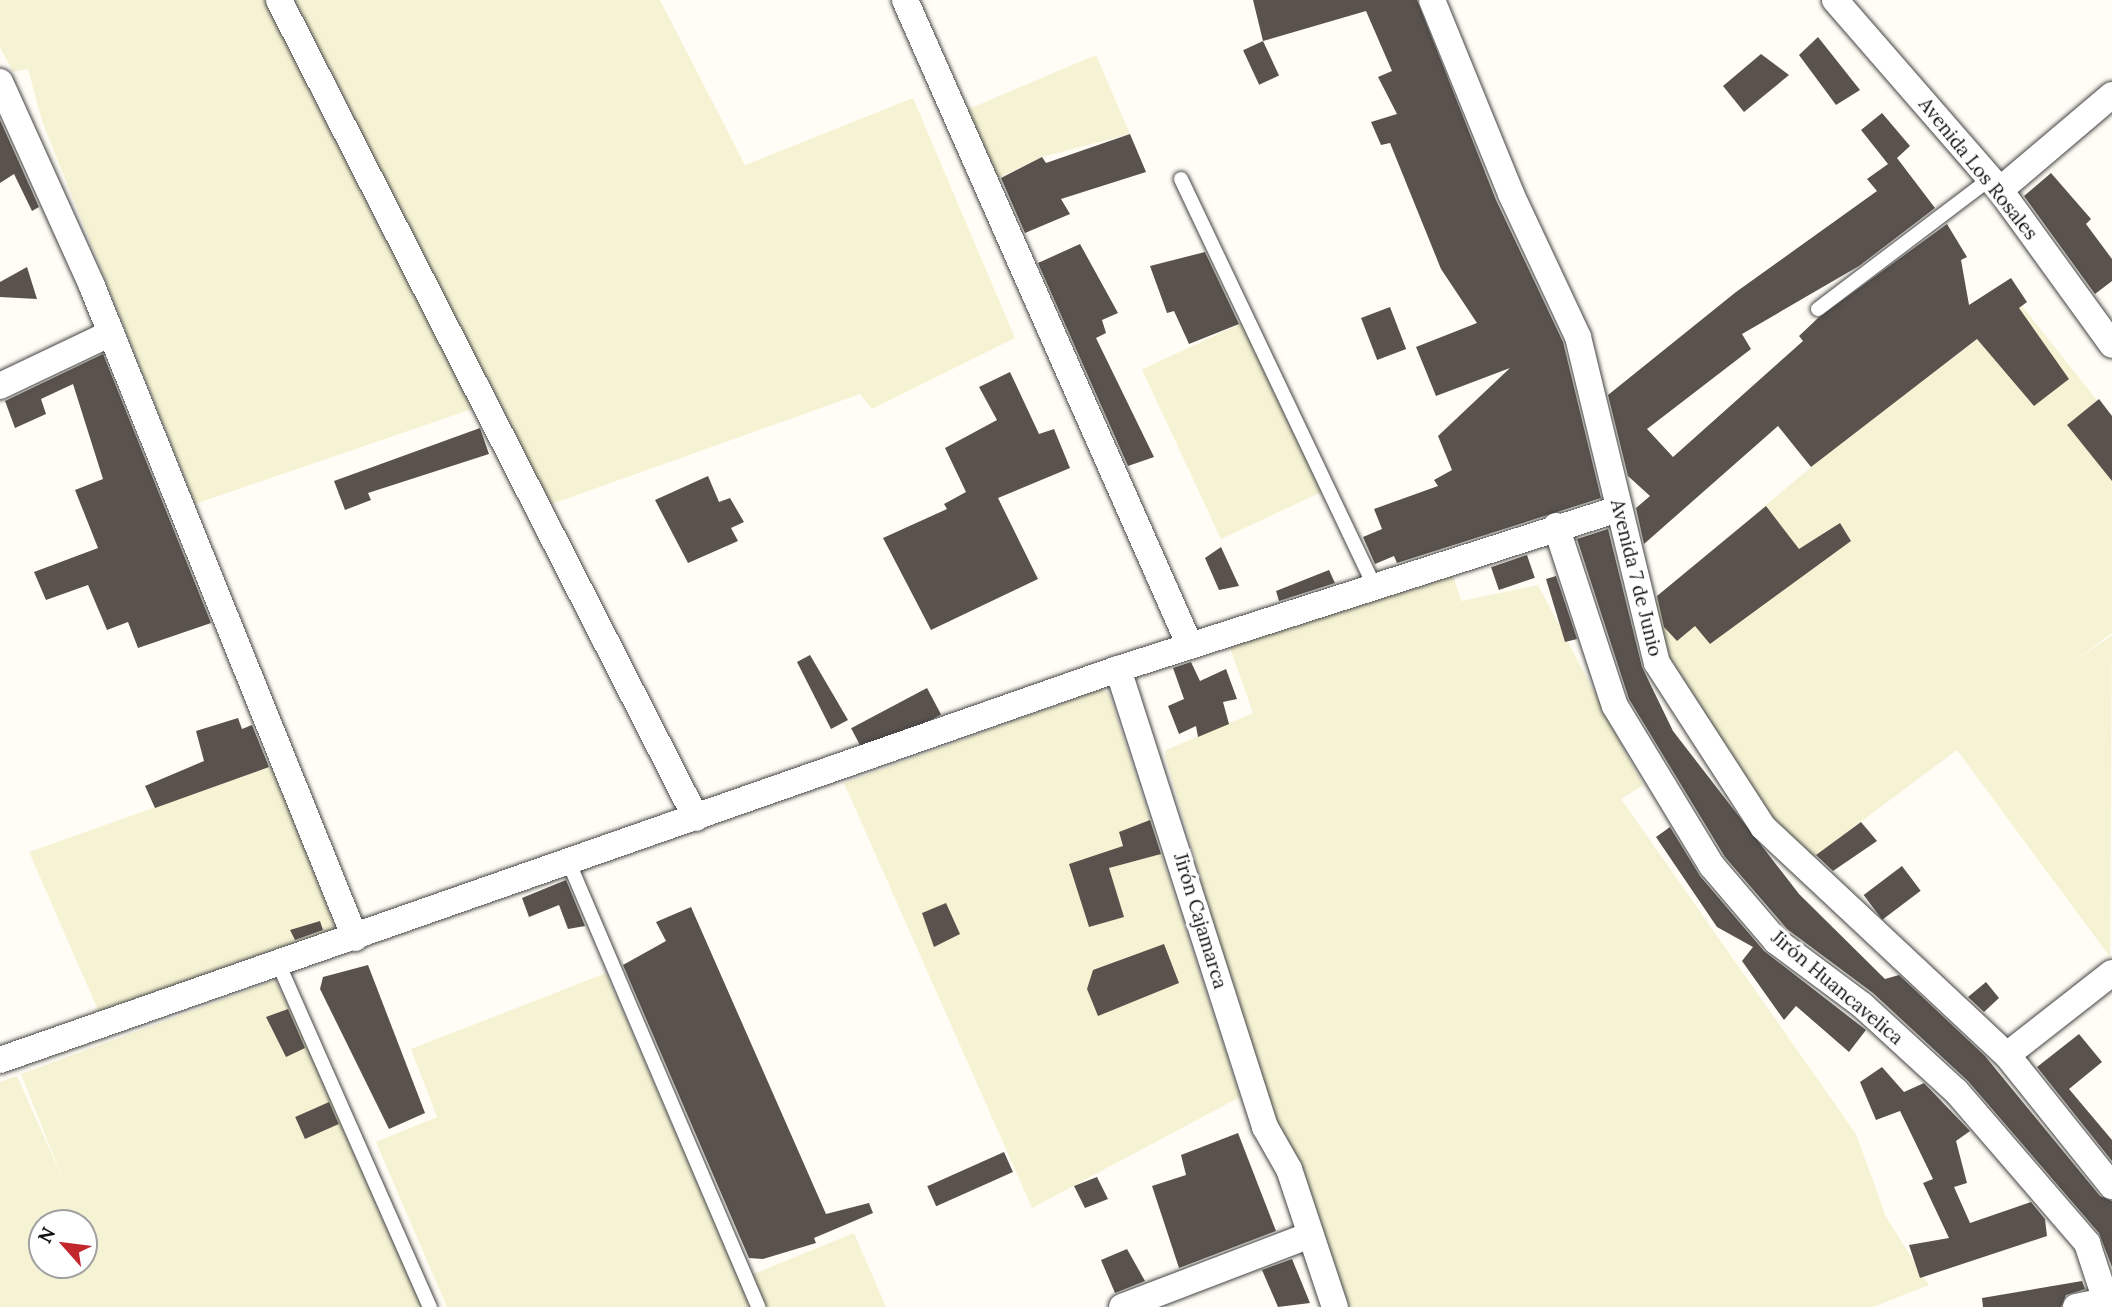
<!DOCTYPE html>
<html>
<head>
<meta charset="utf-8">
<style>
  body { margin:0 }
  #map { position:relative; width:2112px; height:1307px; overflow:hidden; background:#fffdf5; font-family:Lora,serif }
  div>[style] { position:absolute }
  .farmland>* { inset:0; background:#f6f3d4; transform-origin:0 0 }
  .building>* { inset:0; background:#5a524d; transform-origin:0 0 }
  .roads { filter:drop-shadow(0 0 2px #444) drop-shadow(0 0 2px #444) }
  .lane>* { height:14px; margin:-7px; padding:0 7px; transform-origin:7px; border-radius:7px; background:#fff }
  .street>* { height:26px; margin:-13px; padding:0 13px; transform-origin:13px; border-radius:13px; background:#fff }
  span { translate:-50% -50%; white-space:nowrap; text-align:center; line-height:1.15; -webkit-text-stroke:7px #fff; paint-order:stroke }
  .street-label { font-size:19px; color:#111 }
  .north { position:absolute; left:28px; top:1209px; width:70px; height:70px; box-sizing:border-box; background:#fff; border:2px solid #a0a0a0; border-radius:50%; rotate:298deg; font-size:19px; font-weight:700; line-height:28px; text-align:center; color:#111 }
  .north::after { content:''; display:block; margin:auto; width:24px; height:32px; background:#c4262e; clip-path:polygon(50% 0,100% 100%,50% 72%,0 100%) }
</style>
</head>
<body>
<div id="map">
  <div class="farmland">
    <i style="clip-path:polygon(0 0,269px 0,475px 408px,195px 504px,42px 121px,28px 69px,13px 72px,0 47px)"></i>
    <i style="clip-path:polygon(294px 0,660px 0,745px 165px,913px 98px,1015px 338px,872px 409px,860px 394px,549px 505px)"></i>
    <i style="clip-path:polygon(1096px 55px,1130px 134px,1042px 157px,989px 183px,959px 113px)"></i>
    <i style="clip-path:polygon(2022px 306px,2112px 419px,2112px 633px,2071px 664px,2112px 635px,2110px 957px,1957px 750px,1803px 865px,1660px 648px,1655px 598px,1846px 438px)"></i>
    <i style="left:1248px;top:320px;width:187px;height:117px;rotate:65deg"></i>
    <i style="clip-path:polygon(1450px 565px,1461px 601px,1538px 585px,1643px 785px,1621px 799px,1856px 1134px,1886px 1217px,1929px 1285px,1873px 1307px,1349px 1307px,1300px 1172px,1267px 1106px,1165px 756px,1166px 750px,1253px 713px,1228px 642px)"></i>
    <i style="clip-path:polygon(1101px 689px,1109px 693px,1240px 1097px,1032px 1208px,844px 783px)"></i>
    <i style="clip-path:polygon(277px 764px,343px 922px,329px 937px,102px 1019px,29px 852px)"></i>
    <i style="clip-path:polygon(606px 973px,751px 1307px,447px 1307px,376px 1142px,437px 1117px,411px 1049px)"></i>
    <i style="clip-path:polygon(evenodd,276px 980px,430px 1307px,0 1307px,0 1082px,17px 1076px,62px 1177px,21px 1074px,276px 980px,42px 1223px,84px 1223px,84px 1265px,42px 1265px,42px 1223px)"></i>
    <i style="clip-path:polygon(854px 1233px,886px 1307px,767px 1307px,751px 1275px)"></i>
  </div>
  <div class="building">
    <i style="clip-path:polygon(1253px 0,1417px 0,1496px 200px,1563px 342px,1601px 498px,1397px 563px,1394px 556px,1375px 564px,1363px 537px,1382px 529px,1374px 509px,1438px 486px,1434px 480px,1452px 470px,1438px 436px,1510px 368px,1436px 396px,1416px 347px,1477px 323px,1441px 269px,1390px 143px,1381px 145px,1371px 122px,1397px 114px,1378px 77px,1392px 71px,1366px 11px,1263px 41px)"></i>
    <i style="clip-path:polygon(1818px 37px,1860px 90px,1836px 105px,1799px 55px)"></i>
    <i style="left:1263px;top:41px;width:38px;height:22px;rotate:65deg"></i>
    <i style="clip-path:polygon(1761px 54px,1789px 75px,1744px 112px,1723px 86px)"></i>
    <i style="clip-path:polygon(1882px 113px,1910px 146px,1897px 158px,1935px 208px,1859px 266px,1742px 334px,1751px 349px,1647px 429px,1673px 457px,1803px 341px,1799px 336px,1818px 318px,1947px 224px,1967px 257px,1961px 260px,1969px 305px,2011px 278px,2027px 302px,2019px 308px,2069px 379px,2034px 406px,1977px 339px,1811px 467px,1778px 426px,1644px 544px,1636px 508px,1650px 496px,1628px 476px,1608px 395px,1736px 292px,1877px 191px,1867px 179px,1888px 164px,1861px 130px)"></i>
    <i style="clip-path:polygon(0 120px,39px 207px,32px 211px,14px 174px,0 183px)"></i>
    <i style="clip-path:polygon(1130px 134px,1146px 172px,1061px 199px,1070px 214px,1025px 233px,1001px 178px,1042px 157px,1046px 163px)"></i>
    <i style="clip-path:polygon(2051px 173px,2091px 219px,2086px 224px,2112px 259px,2112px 281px,2095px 294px,2024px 196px)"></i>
    <i style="clip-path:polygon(1080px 244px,1118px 313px,1102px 320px,1106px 333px,1096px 338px,1154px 457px,1128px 466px,1038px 263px)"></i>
    <i style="clip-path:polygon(1205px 252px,1239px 324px,1189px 344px,1174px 311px,1167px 313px,1150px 266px)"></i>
    <i style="clip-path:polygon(27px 267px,37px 299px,0 297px,0 282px)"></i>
    <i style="left:1390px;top:307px;width:45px;height:31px;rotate:69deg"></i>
    <i style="clip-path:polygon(103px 354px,211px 623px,138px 648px,128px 622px,107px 630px,88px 585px,46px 600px,34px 572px,98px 548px,75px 490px,103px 479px,73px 384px,41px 399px,46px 414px,15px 428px,5px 401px)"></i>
    <i style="clip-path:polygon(1010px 372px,1039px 434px,1054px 429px,1070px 468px,998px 498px,1038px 579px,931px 630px,883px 538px,947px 509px,944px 504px,966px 492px,945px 448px,997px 420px,979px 387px)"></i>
    <i style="clip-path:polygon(2099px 399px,2112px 416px,2112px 481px,2067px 425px)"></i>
    <i style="clip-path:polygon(480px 428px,489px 454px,368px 493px,371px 500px,345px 510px,334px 481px)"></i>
    <i style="clip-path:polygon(708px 476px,719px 502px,730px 498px,744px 522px,731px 528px,738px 541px,688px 563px,655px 500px)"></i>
    <i style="clip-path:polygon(1766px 506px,1799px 549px,1840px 523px,1851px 541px,1710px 644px,1695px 626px,1677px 641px,1664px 627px,1657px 596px)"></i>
    <i style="clip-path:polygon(1608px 529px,1642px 667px,1673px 731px,1799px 894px,1885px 979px,1899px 975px,1985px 1056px,2100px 1196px,2112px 1201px,2112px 1267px,2099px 1233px,1968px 1081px,1873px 993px,1787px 929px,1725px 857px,1629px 699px,1577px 539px)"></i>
    <i style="clip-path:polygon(1221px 547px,1239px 586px,1219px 590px,1205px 558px)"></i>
    <i style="left:1527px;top:555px;width:24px;height:38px;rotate:71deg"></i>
    <i style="clip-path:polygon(1329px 570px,1335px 583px,1279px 601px,1276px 591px)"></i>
    <i style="clip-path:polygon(1556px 576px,1577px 639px,1565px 642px,1546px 579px)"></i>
    <i style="clip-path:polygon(810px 655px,848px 720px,831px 729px,797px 662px)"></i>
    <i style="clip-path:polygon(1191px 662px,1200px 681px,1226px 669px,1237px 699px,1223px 702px,1229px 724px,1198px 737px,1196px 726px,1179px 734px,1168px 706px,1184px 699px,1173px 668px)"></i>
    <i style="left:927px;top:688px;width:30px;height:86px;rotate:62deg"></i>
    <i style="clip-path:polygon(238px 718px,242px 729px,252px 725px,269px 767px,155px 808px,145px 786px,204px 761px,196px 731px)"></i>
    <i style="clip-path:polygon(1150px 820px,1161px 854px,1109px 868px,1124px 917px,1089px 927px,1069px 864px,1123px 846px,1119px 832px)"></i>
    <i style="clip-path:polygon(1861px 822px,1877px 841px,1833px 871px,1816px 855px)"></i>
    <i style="clip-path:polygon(1670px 827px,1700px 876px,1764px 951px,1866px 1030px,1849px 1052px,1796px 1006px,1784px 1020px,1742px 961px,1753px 947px,1717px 927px,1656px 837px)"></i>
    <i style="left:1902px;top:866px;width:31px;height:48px;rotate:53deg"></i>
    <i style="clip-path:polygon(566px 880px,585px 926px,568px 929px,559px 905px,529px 917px,522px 898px)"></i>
    <i style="clip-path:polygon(946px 903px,960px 934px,934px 947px,922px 913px)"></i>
    <i style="clip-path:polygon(691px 907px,826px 1214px,869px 1203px,873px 1213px,814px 1238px,816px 1243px,763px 1259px,749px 1258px,623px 965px,666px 941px,656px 922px)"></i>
    <i style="clip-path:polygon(320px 921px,323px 930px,295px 940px,290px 930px)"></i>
    <i style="clip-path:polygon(1164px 944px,1179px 983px,1098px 1016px,1087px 989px,1093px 970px)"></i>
    <i style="clip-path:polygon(368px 965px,425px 1113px,389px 1129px,320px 989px,323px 977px)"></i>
    <i style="clip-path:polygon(1986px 982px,1999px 998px,1984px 1012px,1968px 997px)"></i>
    <i style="clip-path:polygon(288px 1009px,305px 1048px,286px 1057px,266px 1017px)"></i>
    <i style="clip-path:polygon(2079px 1034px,2102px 1062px,2069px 1089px,2112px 1140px,2112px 1161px,2037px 1067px)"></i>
    <i style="clip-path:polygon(1882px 1067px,1904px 1092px,1924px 1083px,1970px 1131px,1956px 1141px,1967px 1183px,1954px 1187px,1970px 1223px,2031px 1202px,2045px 1219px,2047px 1236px,1920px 1278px,1909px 1245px,1949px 1238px,1923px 1183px,1933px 1179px,1900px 1111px,1876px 1120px,1860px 1082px)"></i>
    <i style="left:329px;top:1102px;width:24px;height:37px;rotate:66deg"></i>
    <i style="clip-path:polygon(1238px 1133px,1276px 1231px,1179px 1268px,1152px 1186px,1186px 1175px,1181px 1155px)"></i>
    <i style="left:1004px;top:1152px;width:22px;height:84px;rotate:66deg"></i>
    <i style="clip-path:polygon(1097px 1177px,1108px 1199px,1085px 1208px,1074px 1186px)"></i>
    <i style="clip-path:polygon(1127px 1249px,1145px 1281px,1115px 1293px,1101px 1260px)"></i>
    <i style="clip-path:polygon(1292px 1259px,1310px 1303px,1278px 1307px,1262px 1270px)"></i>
    <i style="clip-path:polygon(2082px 1281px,2085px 1289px,2066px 1295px,2061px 1307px,1983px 1307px,1982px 1298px)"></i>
  </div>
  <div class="roads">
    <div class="lane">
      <i style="left:1181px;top:179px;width:447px;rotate:64.6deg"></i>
      <i style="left:1818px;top:309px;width:216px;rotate:-37.1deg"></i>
      <i style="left:569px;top:863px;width:483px;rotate:66.9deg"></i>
      <i style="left:279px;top:965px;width:374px;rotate:66.2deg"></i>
    </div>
    <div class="street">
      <i style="left:279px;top:0;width:918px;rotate:62.99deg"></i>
      <i style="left:905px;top:0;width:706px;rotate:66.19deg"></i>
      <i style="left:1432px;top:0;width:209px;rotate:67.8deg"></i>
      <i style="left:1511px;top:194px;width:158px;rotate:64.9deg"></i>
      <i style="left:1578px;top:337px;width:335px;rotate:76.4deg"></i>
      <i style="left:1657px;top:663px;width:195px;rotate:57.1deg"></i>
      <i style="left:1763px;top:827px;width:334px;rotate:43.1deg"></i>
      <i style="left:2007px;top:1055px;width:168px;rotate:51.3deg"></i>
      <i style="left:1835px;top:0;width:252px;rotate:49deg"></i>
      <i style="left:2000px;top:190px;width:191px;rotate:54.1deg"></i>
      <i style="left:0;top:82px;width:224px;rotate:65.7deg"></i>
      <i style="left:92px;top:286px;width:703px;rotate:68.03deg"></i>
      <i style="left:2000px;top:190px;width:147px;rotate:-40.3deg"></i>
      <i style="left:0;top:386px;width:123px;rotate:-25.5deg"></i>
      <i style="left:1556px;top:526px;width:189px;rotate:71.9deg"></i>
      <i style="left:1615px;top:706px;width:187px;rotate:58.8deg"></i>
      <i style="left:1712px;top:866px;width:99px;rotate:49.5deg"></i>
      <i style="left:1776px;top:941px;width:107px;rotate:36.7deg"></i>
      <i style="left:1862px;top:1005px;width:127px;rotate:42.5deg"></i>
      <i style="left:1956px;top:1091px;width:201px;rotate:49.2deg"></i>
      <i style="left:2087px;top:1243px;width:67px;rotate:71.8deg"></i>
      <i style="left:1118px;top:669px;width:481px;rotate:72.2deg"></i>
      <i style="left:1265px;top:1127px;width:48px;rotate:60.3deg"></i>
      <i style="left:1289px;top:1169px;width:145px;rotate:71.6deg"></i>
      <i style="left:2007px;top:1055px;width:133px;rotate:-38deg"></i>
      <i style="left:0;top:1060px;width:1184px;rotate:-19.28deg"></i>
      <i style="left:1118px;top:669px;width:525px;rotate:-17.74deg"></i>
      <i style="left:1122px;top:1307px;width:202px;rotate:-20.9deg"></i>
      <i style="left:2076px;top:1307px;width:29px;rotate:-12deg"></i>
    </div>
  </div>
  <div class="street-label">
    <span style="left:1978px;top:169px;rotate:51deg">Avenida Los Rosales</span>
    <span style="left:1636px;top:578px;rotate:76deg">Avenida 7 de Junio</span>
    <span style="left:1200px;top:921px;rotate:73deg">Jirón Cajamarca</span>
    <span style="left:1837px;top:988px;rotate:40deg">Jirón Huancavelica</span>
  </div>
  <div class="north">N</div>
</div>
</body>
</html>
